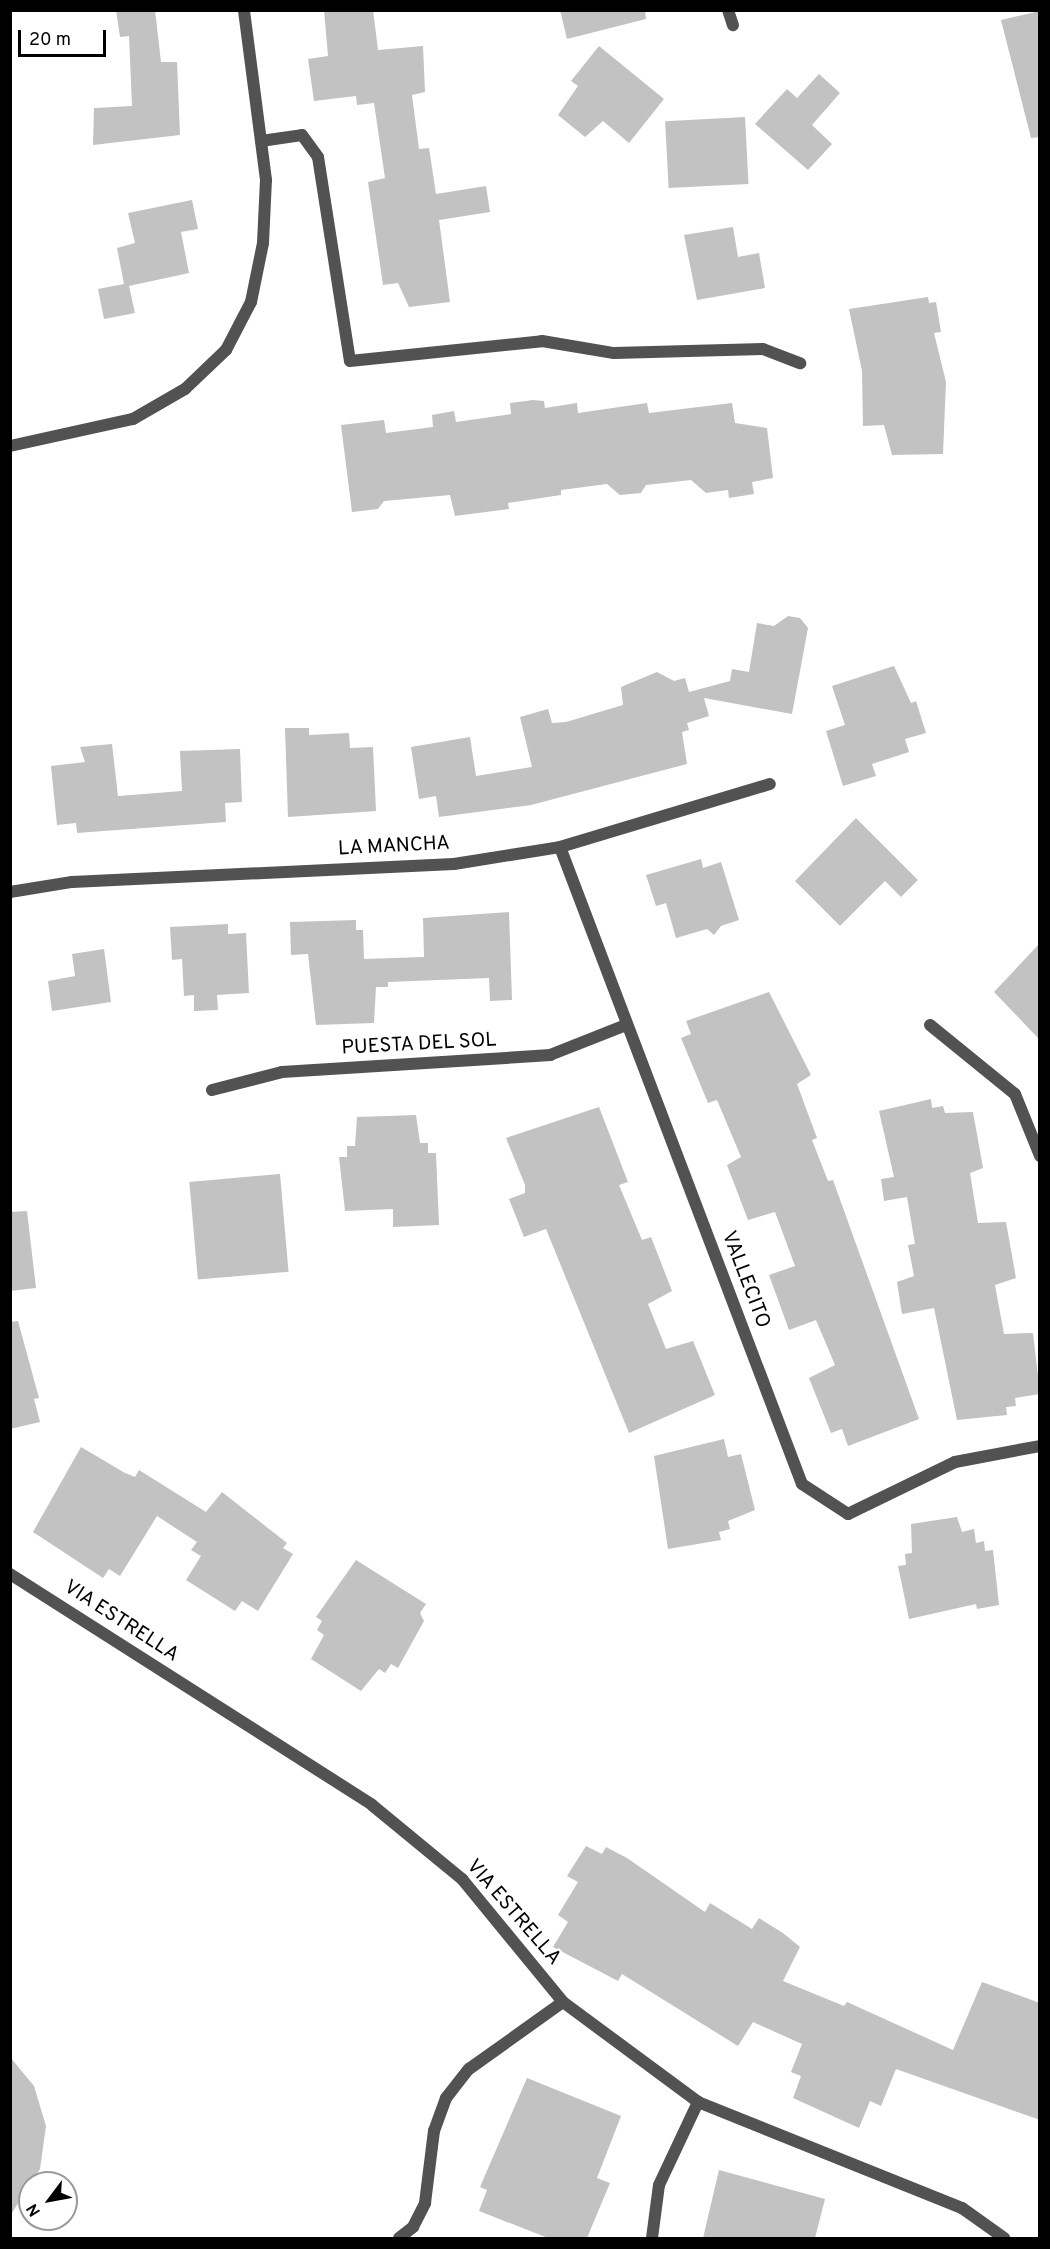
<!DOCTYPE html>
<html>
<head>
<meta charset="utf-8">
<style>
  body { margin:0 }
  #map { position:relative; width:1050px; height:2249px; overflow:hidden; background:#fff; font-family:Overpass,sans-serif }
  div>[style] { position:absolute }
  .building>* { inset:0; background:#c2c2c2; transform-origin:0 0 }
  .street>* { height:12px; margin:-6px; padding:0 6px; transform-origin:6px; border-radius:6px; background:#525252 }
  span { translate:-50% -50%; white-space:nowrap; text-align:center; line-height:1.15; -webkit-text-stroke:4.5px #fff; paint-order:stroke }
  .street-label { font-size:20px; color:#000 }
  .frame { position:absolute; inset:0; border:12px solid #000; pointer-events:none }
  .north { position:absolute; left:18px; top:2171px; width:60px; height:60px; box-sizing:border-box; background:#fff; border:2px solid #999; border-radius:50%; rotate:238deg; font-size:16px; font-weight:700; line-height:24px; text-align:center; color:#000 }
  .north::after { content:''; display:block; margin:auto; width:21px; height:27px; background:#000; clip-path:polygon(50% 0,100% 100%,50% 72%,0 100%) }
  .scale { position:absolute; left:18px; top:30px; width:88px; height:27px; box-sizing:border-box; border:3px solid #000; border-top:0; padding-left:8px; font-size:18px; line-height:21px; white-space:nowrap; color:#000; -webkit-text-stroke:4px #fff; paint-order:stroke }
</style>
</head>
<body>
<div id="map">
  <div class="building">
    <i style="clip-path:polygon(116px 10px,155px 10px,161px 62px,177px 62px,180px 135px,93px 145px,94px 108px,132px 106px,129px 36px,120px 37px)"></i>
    <i style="clip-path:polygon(324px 10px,373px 10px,378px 50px,423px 46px,425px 92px,412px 95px,419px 149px,429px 148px,436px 194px,486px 186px,490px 212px,439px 220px,450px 302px,409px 307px,398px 283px,383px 285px,368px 182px,385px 178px,374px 103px,357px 105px,356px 96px,314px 101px,308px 59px,328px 56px)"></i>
    <i style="clip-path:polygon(560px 10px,645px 10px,646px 19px,567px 39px)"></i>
    <i style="clip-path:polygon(1040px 11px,1040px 137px,1031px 138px,1001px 20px)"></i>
    <i style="clip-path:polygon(599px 46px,664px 99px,629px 143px,603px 121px,585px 137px,558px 115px,578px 86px,571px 81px)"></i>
    <i style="clip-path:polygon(819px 74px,840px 93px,812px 125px,832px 144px,808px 170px,755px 124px,787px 89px,797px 98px)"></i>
    <i style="left:745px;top:117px;width:67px;height:80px;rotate:87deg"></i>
    <i style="clip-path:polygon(192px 200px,198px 229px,181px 232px,189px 273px,129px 286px,135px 313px,104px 319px,98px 289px,124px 284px,117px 248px,135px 243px,128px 213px)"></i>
    <i style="clip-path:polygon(733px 227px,738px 257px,759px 253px,765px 288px,697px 300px,684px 235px)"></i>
    <i style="clip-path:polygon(928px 297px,929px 303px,936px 302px,941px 332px,934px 333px,946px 382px,943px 454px,892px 455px,884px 425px,863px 426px,862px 371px,849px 309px)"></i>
    <i style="clip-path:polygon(533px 400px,544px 401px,545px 408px,577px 403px,578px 413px,647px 403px,649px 413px,732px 403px,735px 423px,767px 428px,773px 478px,752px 482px,754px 494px,729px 498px,728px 490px,706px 493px,691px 480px,646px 485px,641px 493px,620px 495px,607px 484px,561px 490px,561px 495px,508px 503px,509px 509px,455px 516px,450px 495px,384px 501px,378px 509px,352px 512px,341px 425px,384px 420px,386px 433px,433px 427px,432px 415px,454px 411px,456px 422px,511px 414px,510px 403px)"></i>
    <i style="clip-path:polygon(788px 616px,800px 618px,808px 628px,792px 714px,704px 698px,709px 716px,687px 723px,689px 730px,682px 732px,687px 764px,531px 805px,439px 817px,436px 796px,419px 799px,411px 747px,470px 737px,476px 776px,532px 767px,520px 717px,548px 709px,552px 723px,566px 722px,623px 705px,621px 687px,657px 672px,674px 681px,685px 678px,689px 692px,730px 681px,732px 669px,749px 672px,757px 623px,774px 626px)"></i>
    <i style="clip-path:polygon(894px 666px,911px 703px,916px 701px,926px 733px,905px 739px,909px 752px,872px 764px,876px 776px,843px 786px,826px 731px,845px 725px,832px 686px)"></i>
    <i style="clip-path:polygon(285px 728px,309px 728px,309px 735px,349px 733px,350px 748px,373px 747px,376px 811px,288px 817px)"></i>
    <i style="clip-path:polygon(112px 744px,118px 796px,182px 791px,180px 751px,240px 749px,242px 802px,225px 803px,226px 822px,77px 833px,76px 823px,57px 825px,51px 766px,85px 762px,80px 747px)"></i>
    <i style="clip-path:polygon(856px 818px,918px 880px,901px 897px,885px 881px,840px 926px,795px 881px)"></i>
    <i style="clip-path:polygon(701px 859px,703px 868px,721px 862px,739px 920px,721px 926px,714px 935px,707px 929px,676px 938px,666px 903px,656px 906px,646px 875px)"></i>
    <i style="clip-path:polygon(509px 912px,512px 1000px,490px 1001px,489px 978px,388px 982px,388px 987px,376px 987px,374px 1023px,316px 1025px,308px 954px,291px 955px,290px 922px,356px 920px,356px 930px,363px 930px,364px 959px,424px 957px,423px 918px)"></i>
    <i style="clip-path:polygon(228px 924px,228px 934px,246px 933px,249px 993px,217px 995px,218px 1010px,194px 1011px,194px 995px,184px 996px,182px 959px,172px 960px,170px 927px)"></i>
    <i style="clip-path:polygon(1040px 943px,1040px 1040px,994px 992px)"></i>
    <i style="clip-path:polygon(104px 949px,111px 1002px,52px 1011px,48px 981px,75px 976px,72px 954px)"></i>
    <i style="clip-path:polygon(769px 992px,811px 1075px,797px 1084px,817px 1138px,812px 1140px,828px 1181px,833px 1180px,919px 1419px,848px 1446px,842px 1429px,831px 1433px,809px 1378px,835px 1365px,816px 1320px,789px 1330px,769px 1275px,795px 1266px,775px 1212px,748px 1220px,727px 1165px,741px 1157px,717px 1100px,708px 1103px,681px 1038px,691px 1034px,686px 1021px)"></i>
    <i style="clip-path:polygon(931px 1099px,932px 1108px,943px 1106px,945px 1113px,973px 1112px,983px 1168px,970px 1173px,978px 1223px,1006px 1222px,1016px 1278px,995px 1285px,1004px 1334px,1033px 1333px,1040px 1394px,1015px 1398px,1016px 1406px,1006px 1407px,1007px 1415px,957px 1420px,934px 1308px,902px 1314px,897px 1282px,914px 1276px,908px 1245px,915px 1244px,907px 1197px,884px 1201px,881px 1179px,894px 1177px,879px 1111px)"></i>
    <i style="clip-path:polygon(599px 1107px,628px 1182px,619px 1185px,642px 1240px,651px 1237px,672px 1291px,648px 1304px,666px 1349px,693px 1341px,715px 1395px,629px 1433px,546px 1229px,524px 1237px,509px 1199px,525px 1193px,525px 1185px,506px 1138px)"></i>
    <i style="clip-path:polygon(416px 1115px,420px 1143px,428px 1143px,428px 1153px,436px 1153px,439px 1225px,393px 1227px,393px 1209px,345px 1211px,339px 1157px,347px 1157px,347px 1146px,355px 1146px,357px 1117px)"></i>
    <i style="left:280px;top:1174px;width:98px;height:91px;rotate:85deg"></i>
    <i style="clip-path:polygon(27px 1211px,36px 1288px,10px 1291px,10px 1212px)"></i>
    <i style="clip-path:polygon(18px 1321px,39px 1398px,34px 1399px,40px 1422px,10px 1429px,10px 1322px)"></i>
    <i style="clip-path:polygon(724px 1439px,728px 1457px,741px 1454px,755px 1510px,728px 1521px,730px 1529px,719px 1532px,721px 1540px,668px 1549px,654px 1456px)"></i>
    <i style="clip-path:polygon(81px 1447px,125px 1473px,135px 1477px,139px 1470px,206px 1512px,222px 1492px,287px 1543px,283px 1548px,293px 1554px,258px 1611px,242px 1601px,235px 1611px,186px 1580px,201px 1556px,191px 1550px,197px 1542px,157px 1516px,120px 1576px,109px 1569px,103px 1578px,33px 1532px)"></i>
    <i style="clip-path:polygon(957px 1517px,962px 1532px,974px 1529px,976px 1543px,984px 1541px,985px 1551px,993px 1550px,999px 1605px,977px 1609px,976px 1604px,909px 1619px,898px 1566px,906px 1565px,905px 1554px,912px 1553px,911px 1524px)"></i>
    <i style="clip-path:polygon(356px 1560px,426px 1604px,420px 1613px,424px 1621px,398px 1668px,391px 1664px,385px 1673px,379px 1669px,361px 1691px,311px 1659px,324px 1635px,317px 1630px,322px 1621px,316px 1617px)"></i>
    <i style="clip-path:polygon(586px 1846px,602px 1854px,606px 1847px,627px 1858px,705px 1912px,710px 1903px,752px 1929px,759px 1918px,783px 1933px,800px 1947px,783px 1981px,844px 2006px,847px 2002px,953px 2050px,982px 1982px,1040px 2003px,1040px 2120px,896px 2069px,881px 2106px,870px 2101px,859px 2128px,793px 2098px,801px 2076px,791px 2072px,802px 2044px,753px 2022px,738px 2046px,622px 1974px,618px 1981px,553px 1947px,568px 1922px,558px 1915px,578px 1882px,567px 1876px)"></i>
    <i style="clip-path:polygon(10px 2057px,34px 2086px,46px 2126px,40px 2169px,10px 2216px)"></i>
    <i style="clip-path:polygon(527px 2078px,621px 2116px,597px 2178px,610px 2183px,587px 2238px,548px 2238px,479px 2211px,487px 2190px,480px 2187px)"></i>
    <i style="clip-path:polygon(719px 2170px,825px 2199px,815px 2238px,703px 2238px)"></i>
  </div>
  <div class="street">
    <i style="left:728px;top:10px;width:16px;rotate:72deg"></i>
    <i style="left:261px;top:141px;width:41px;rotate:-8.3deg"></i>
    <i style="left:302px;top:135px;width:27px;rotate:54deg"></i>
    <i style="left:318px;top:157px;width:206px;rotate:81.1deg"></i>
    <i style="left:350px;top:361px;width:193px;rotate:-5.9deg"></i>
    <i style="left:542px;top:341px;width:73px;rotate:9.5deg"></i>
    <i style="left:614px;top:353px;width:149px;rotate:-1.5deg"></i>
    <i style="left:763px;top:349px;width:40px;rotate:21deg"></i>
    <i style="left:10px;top:446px;width:126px;rotate:-12.4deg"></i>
    <i style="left:133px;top:419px;width:60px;rotate:-30deg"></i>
    <i style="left:185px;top:389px;width:57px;rotate:-43.6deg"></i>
    <i style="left:226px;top:350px;width:54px;rotate:-62.5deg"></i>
    <i style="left:251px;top:302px;width:60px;rotate:-78.5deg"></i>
    <i style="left:263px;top:243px;width:63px;rotate:-87.3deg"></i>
    <i style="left:266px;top:180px;width:171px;rotate:-97.4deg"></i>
    <i style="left:560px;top:847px;width:681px;rotate:69.2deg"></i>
    <i style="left:802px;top:1484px;width:55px;rotate:33.1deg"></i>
    <i style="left:848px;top:1514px;width:119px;rotate:-25.9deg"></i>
    <i style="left:955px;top:1462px;width:86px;rotate:-10.7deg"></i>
    <i style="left:10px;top:892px;width:63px;rotate:-9.2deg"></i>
    <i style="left:72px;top:882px;width:382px;rotate:-2.7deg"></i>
    <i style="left:454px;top:864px;width:107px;rotate:-9.1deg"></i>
    <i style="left:560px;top:847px;width:219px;rotate:-16.7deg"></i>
    <i style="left:930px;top:1025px;width:109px;rotate:39.1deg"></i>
    <i style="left:1015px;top:1094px;width:67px;rotate:68deg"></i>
    <i style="left:212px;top:1090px;width:72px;rotate:-14.4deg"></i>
    <i style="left:282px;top:1072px;width:269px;rotate:-3.6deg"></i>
    <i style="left:550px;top:1055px;width:82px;rotate:-21.5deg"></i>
    <i style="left:10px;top:1574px;width:429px;rotate:32.5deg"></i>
    <i style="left:372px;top:1805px;width:117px;rotate:39.4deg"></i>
    <i style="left:462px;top:1879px;width:159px;rotate:50.6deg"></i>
    <i style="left:563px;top:2002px;width:168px;rotate:36.5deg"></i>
    <i style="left:698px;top:2102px;width:284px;rotate:21.9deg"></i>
    <i style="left:962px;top:2208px;width:52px;rotate:35.5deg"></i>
    <i style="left:399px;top:2238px;width:18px;rotate:-38deg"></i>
    <i style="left:413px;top:2227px;width:27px;rotate:-63deg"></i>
    <i style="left:425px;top:2203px;width:73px;rotate:-82.9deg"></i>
    <i style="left:434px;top:2131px;width:35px;rotate:-70deg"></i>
    <i style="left:446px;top:2098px;width:37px;rotate:-52deg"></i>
    <i style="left:469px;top:2069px;width:115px;rotate:-35.5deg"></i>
    <i style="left:652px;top:2238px;width:53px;rotate:-82.5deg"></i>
    <i style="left:659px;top:2185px;width:92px;rotate:-64.8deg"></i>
  </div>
  <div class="street-label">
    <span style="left:394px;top:847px;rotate:-3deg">LA MANCHA</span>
    <span style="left:419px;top:1045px;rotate:-3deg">PUESTA DEL SOL</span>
    <span style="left:745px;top:1280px;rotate:69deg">VALLECITO</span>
    <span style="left:121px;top:1622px;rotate:33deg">VIA ESTRELLA</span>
    <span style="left:513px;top:1913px;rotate:49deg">VIA ESTRELLA</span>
  </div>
  <div class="frame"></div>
  <div class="north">N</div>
  <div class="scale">20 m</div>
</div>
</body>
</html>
